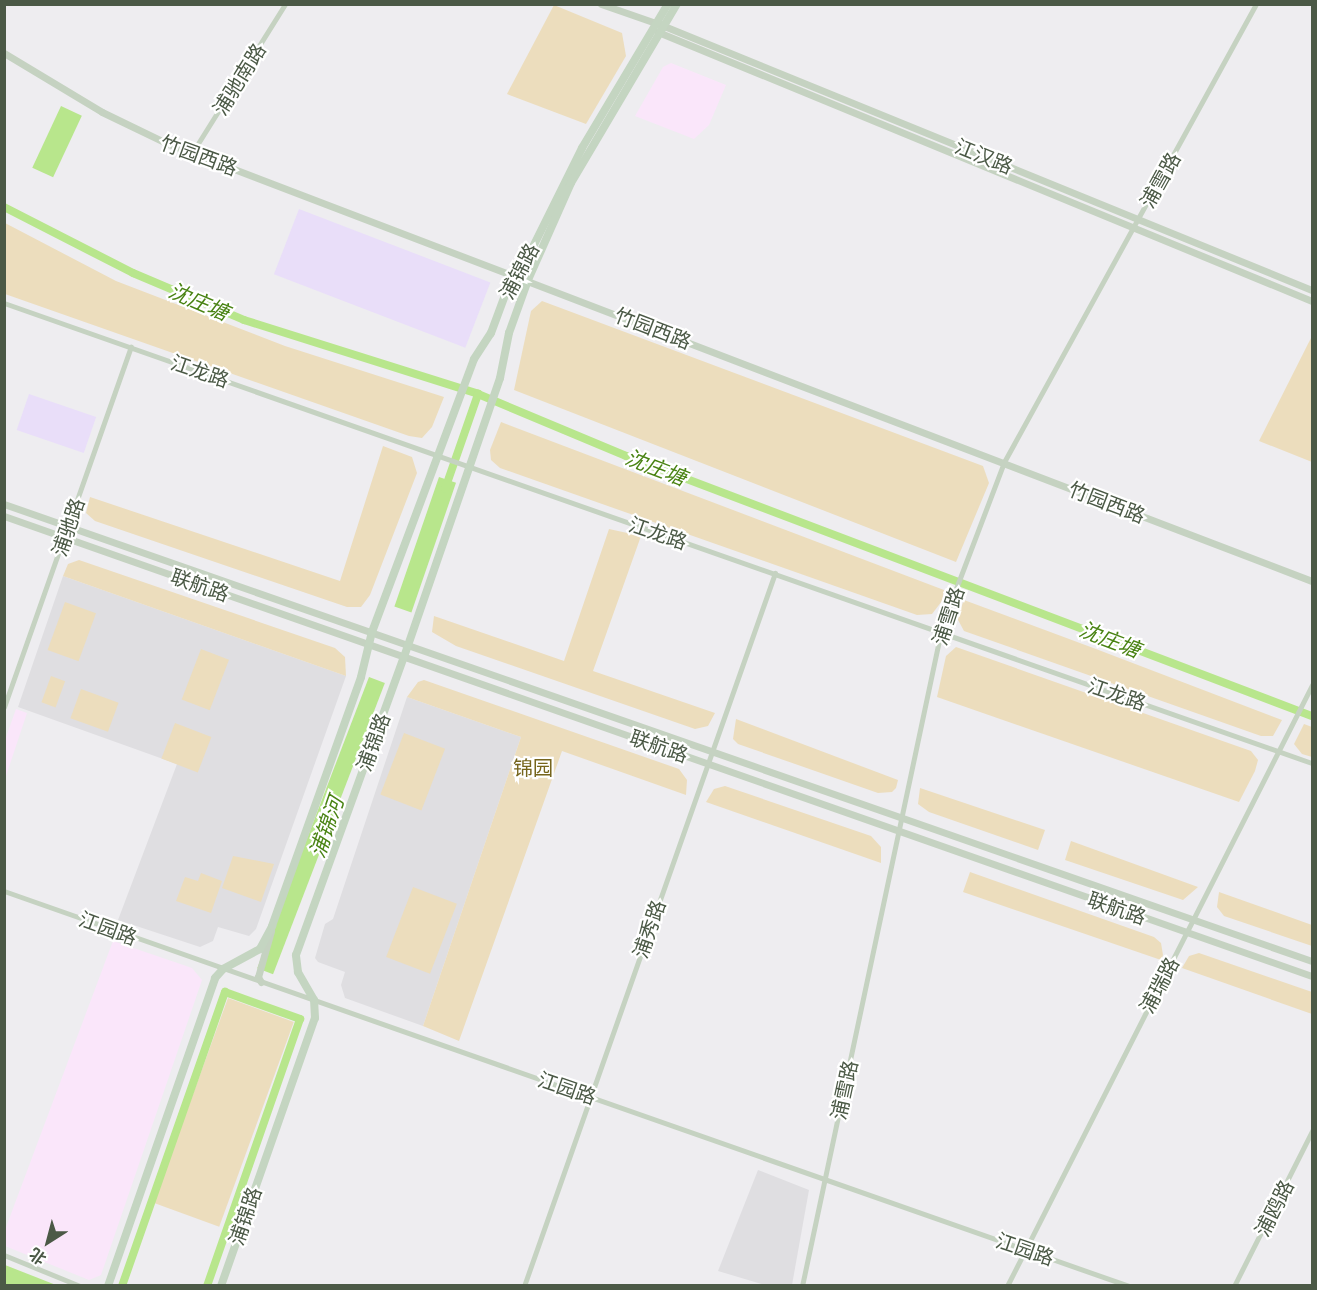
<!DOCTYPE html>
<html>
<head>
<meta charset="utf-8">
<style>
  body { margin:0 }
  #map { position:relative; width:1317px; height:1290px; overflow:hidden; background:#eeedf0; font-family:"Asap Condensed","Noto Sans SC",sans-serif }
  div>[style] { position:absolute }
  .commercial>* { inset:0; background:#fae6fa }
  .education>* { inset:0; background:#dfdee1 }
  .medical>* { inset:0; background:#e9def9; transform-origin:0 0 }
  .green>* { inset:0; background:#ecddbd; transform-origin:0 0 }
  .water>* { inset:0; background:#b8e68c; transform-origin:0 0 }
  .canal>* { height:8px; margin:-4px; padding:0 4px; transform-origin:4px; border-radius:4px; background:#b8e68c }
  .minor>* { height:5px; margin:-2.5px; padding:0 2.5px; transform-origin:2.5px; border-radius:2.5px; background:#c5d2c1 }
  .tertiary>* { height:7px; margin:-3.5px; padding:0 3.5px; transform-origin:3.5px; border-radius:3.5px; background:#c5d2c1 }
  .secondary>* { height:8px; margin:-4px; padding:0 4px; transform-origin:4px; border-radius:4px; background:#c4d5c1 }
  span { translate:-50% -50%; white-space:nowrap; text-align:center; line-height:1.15; -webkit-text-stroke:4.5px #fff; paint-order:stroke }
  .street-label { font-size:20px; color:#4b5946 }
  .park-label { font-size:20px; color:#76651c }
  .water-label { font-size:21px; color:#498313; font-style:italic }
  .frame { position:absolute; inset:0; border:6px solid #4b5946; pointer-events:none }
  .north { position:absolute; left:18px; top:1212px; width:60px; height:60px; -webkit-text-stroke:4px #fff; paint-order:stroke; rotate:216deg; font-size:16px; font-weight:700; line-height:24px; text-align:center; color:#4b5946 }
  .north::after { content:''; display:block; margin:auto; width:21px; height:27px; background:#4b5946; clip-path:polygon(50% 0,100% 100%,50% 72%,0 100%) }
</style>
</head>
<body>
<div id="map">
  <div class="commercial">
    <i style="clip-path:polygon(671px 63px,726px 85px,709px 125px,694px 139px,635px 116px,663px 67px)"></i>
    <i style="clip-path:polygon(16px 709px,27px 713px,5px 779px,5px 740px)"></i>
    <i style="clip-path:polygon(113px 941px,192px 968px,202px 980px,101px 1275px,89px 1280px,5px 1246px,5px 1230px)"></i>
  </div>
  <div class="education">
    <i style="clip-path:polygon(63px 576px,346px 676px,256px 929px,249px 936px,218px 927px,213px 941px,200px 947px,118px 920px,177px 764px,18px 707px)"></i>
    <i style="clip-path:polygon(407px 697px,521px 737px,423px 1026px,345px 998px,341px 985px,345px 972px,318px 962px,315px 958px,325px 924px,333px 919px)"></i>
    <i style="clip-path:polygon(758px 1170px,809px 1190px,792px 1285px,765px 1285px,718px 1271px)"></i>
  </div>
  <div class="medical">
    <i style="left:299px;top:209px;width:205px;height:70px;rotate:21deg"></i>
    <i style="left:29px;top:394px;width:71px;height:38px;rotate:19deg"></i>
  </div>
  <div class="green">
    <i style="clip-path:polygon(554px 5px,622px 33px,626px 56px,586px 124px,507px 94px)"></i>
    <i style="clip-path:polygon(5px 223px,116px 281px,285px 346px,444px 397px,432px 427px,422px 438px,409px 436px,5px 294px)"></i>
    <i style="clip-path:polygon(542px 301px,983px 466px,989px 483px,956px 562px,514px 390px,531px 311px)"></i>
    <i style="clip-path:polygon(1312px 336px,1312px 462px,1259px 441px)"></i>
    <i style="clip-path:polygon(501px 422px,944px 590px,942px 601px,932px 614px,917px 615px,500px 468px,491px 460px,490px 450px)"></i>
    <i style="clip-path:polygon(383px 446px,412px 457px,417px 473px,370px 595px,361px 607px,347px 607px,95px 521px,86px 513px,90px 497px,340px 581px)"></i>
    <i style="clip-path:polygon(609px 529px,641px 536px,593px 671px,715px 713px,708px 726px,695px 729px,456px 646px,432px 632px,434px 616px,564px 661px)"></i>
    <i style="clip-path:polygon(79px 560px,335px 648px,345px 657px,346px 676px,63px 576px,68px 564px)"></i>
    <i style="clip-path:polygon(964px 600px,1096px 649px,1282px 720px,1273px 736px,1261px 736px,964px 631px,957px 618px)"></i>
    <i style="left:65px;top:602px;width:33px;height:51px;rotate:20deg"></i>
    <i style="clip-path:polygon(956px 647px,1251px 751px,1258px 760px,1255px 771px,1239px 802px,937px 697px,946px 656px)"></i>
    <i style="left:201px;top:649px;width:30px;height:54px;rotate:21deg"></i>
    <i style="left:51px;top:676px;width:15px;height:28px;rotate:20deg"></i>
    <i style="clip-path:polygon(424px 680px,679px 769px,687px 780px,686px 795px,562px 751px,459px 1041px,423px 1026px,521px 737px,407px 697px,418px 682px)"></i>
    <i style="left:81px;top:689px;width:40px;height:31px;rotate:20deg"></i>
    <i style="clip-path:polygon(736px 719px,898px 780px,896px 788px,892px 792px,878px 793px,738px 744px,733px 739px)"></i>
    <i style="left:175px;top:723px;width:39px;height:38px;rotate:21deg"></i>
    <i style="clip-path:polygon(1304px 724px,1312px 727px,1312px 757px,1302px 754px,1294px 744px)"></i>
    <i style="left:404px;top:733px;width:44px;height:66px;rotate:21deg"></i>
    <i style="clip-path:polygon(725px 786px,871px 836px,881px 847px,881px 863px,706px 802px,714px 789px)"></i>
    <i style="clip-path:polygon(920px 788px,1045px 830px,1038px 850px,929px 812px,918px 804px)"></i>
    <i style="clip-path:polygon(1071px 841px,1198px 887px,1183px 900px,1065px 860px)"></i>
    <i style="clip-path:polygon(233px 856px,274px 864px,261px 902px,222px 888px)"></i>
    <i style="clip-path:polygon(970px 872px,1154px 937px,1161px 943px,1163px 955px,1161px 960px,963px 892px)"></i>
    <i style="clip-path:polygon(201px 873px,222px 881px,211px 913px,176px 901px,185px 877px,198px 881px)"></i>
    <i style="left:413px;top:887px;width:47px;height:75px;rotate:21deg"></i>
    <i style="clip-path:polygon(1219px 892px,1312px 925px,1312px 946px,1224px 916px,1217px 907px)"></i>
    <i style="clip-path:polygon(1199px 953px,1312px 992px,1312px 1014px,1182px 968px,1189px 956px)"></i>
    <i style="left:228px;top:998px;width:70px;height:218px;rotate:20deg"></i>
  </div>
  <div class="water">
    <i style="left:61px;top:106px;width:23px;height:68px;rotate:25deg"></i>
    <i style="left:439px;top:477px;width:18px;height:137px;rotate:19deg"></i>
    <i style="left:369px;top:677px;width:17px;height:312px;rotate:21deg"></i>
    <i style="clip-path:polygon(4px 1265px,5px 1265px,56px 1285px,5px 1285px)"></i>
  </div>
  <div class="canal">
    <i style="left:4px;top:207px;width:145px;rotate:27.1deg"></i>
    <i style="left:133px;top:273px;width:121px;rotate:22.9deg"></i>
    <i style="left:244px;top:320px;width:245px;rotate:17.5deg"></i>
    <i style="left:478px;top:394px;width:160px;rotate:22.7deg"></i>
    <i style="left:626px;top:456px;width:734px;rotate:20.76deg"></i>
    <i style="left:445px;top:489px;width:101px;rotate:-70.8deg"></i>
    <i style="left:122px;top:1286px;width:312px;rotate:-70.7deg"></i>
    <i style="left:225px;top:992px;width:80px;rotate:19.8deg"></i>
    <i style="left:300px;top:1019px;width:283px;rotate:109.2deg"></i>
  </div>
  <div class="minor">
    <i style="left:192px;top:153px;width:176px;rotate:-58deg"></i>
    <i style="left:4px;top:303px;width:1387px;rotate:19.38deg"></i>
    <i style="left:4px;top:707px;width:382px;rotate:-70.6deg"></i>
    <i style="left:4px;top:891px;width:1192px;rotate:19.35deg"></i>
    <i style="left:4px;top:1255px;width:82px;rotate:22.2deg"></i>
    <i style="left:524px;top:1286px;width:756px;rotate:-70.61deg"></i>
    <i style="left:802px;top:1286px;width:670px;rotate:-78.02deg"></i>
    <i style="left:941px;top:631px;width:34px;rotate:-71deg"></i>
    <i style="left:952px;top:599px;width:147px;rotate:-69.2deg"></i>
    <i style="left:1004px;top:462px;width:523px;rotate:-61.18deg"></i>
    <i style="left:1007px;top:1286px;width:674px;rotate:-63.09deg"></i>
    <i style="left:1234px;top:1286px;width:174px;rotate:-63.3deg"></i>
  </div>
  <div class="tertiary">
    <i style="left:601px;top:4px;width:67px;rotate:19.2deg"></i>
    <i style="left:664px;top:26px;width:700px;rotate:22.17deg"></i>
    <i style="left:658px;top:32px;width:707px;rotate:22.36deg"></i>
    <i style="left:4px;top:53px;width:114px;rotate:31deg"></i>
    <i style="left:102px;top:112px;width:71px;rotate:25.8deg"></i>
    <i style="left:166px;top:143px;width:1227px;rotate:20.92deg"></i>
    <i style="left:4px;top:504px;width:1386px;rotate:19.26deg"></i>
    <i style="left:4px;top:516px;width:1387px;rotate:19.38deg"></i>
    <i style="left:261px;top:982px;width:6px;rotate:-121deg"></i>
    <i style="left:258px;top:977px;width:48px;rotate:-74.2deg"></i>
  </div>
  <div class="secondary">
    <i style="left:108px;top:1286px;width:326px;rotate:-70.8deg"></i>
    <i style="left:215px;top:978px;width:12px;rotate:-48deg"></i>
    <i style="left:223px;top:969px;width:42px;rotate:-28.4deg"></i>
    <i style="left:260px;top:949px;width:26px;rotate:-62deg"></i>
    <i style="left:272px;top:926px;width:264px;rotate:-70.3deg"></i>
    <i style="left:361px;top:677px;width:46px;rotate:-76.3deg"></i>
    <i style="left:372px;top:632px;width:291px;rotate:-69.5deg"></i>
    <i style="left:474px;top:359px;width:31px;rotate:-57deg"></i>
    <i style="left:491px;top:333px;width:49px;rotate:-69.7deg"></i>
    <i style="left:508px;top:287px;width:25px;rotate:-53deg"></i>
    <i style="left:523px;top:267px;width:133px;rotate:-63.6deg"></i>
    <i style="left:582px;top:148px;width:168px;rotate:-59.2deg"></i>
    <i style="left:221px;top:1286px;width:284px;rotate:-70.7deg"></i>
    <i style="left:315px;top:1018px;width:18px;rotate:-93deg"></i>
    <i style="left:314px;top:1000px;width:32px;rotate:-120deg"></i>
    <i style="left:298px;top:972px;width:17px;rotate:-97deg"></i>
    <i style="left:296px;top:955px;width:317px;rotate:-70.1deg"></i>
    <i style="left:404px;top:657px;width:295px;rotate:-71deg"></i>
    <i style="left:500px;top:378px;width:46px;rotate:-78.7deg"></i>
    <i style="left:509px;top:333px;width:56px;rotate:-70.3deg"></i>
    <i style="left:528px;top:280px;width:106px;rotate:-66.1deg"></i>
    <i style="left:571px;top:183px;width:208px;rotate:-59.4deg"></i>
  </div>
  <div class="street-label">
    <span style="left:239px;top:79px;rotate:-58deg">浦驰南路</span>
    <span style="left:199px;top:155px;rotate:20deg">竹园西路</span>
    <span style="left:984px;top:156px;rotate:22deg">江汉路</span>
    <span style="left:1160px;top:180px;rotate:-61deg">浦雪路</span>
    <span style="left:519px;top:271px;rotate:-62deg">浦锦路</span>
    <span style="left:653px;top:328px;rotate:21deg">竹园西路</span>
    <span style="left:200px;top:371px;rotate:19deg">江龙路</span>
    <span style="left:1107px;top:502px;rotate:21deg">竹园西路</span>
    <span style="left:68px;top:527px;rotate:-71deg">浦驰路</span>
    <span style="left:658px;top:533px;rotate:19deg">江龙路</span>
    <span style="left:200px;top:585px;rotate:19deg">联航路</span>
    <span style="left:948px;top:616px;rotate:-72deg">浦雪路</span>
    <span style="left:1117px;top:694px;rotate:19deg">江龙路</span>
    <span style="left:373px;top:742px;rotate:-70deg">浦锦路</span>
    <span style="left:659px;top:746px;rotate:19deg">联航路</span>
    <span style="left:1117px;top:908px;rotate:19deg">联航路</span>
    <span style="left:108px;top:928px;rotate:20deg">江园路</span>
    <span style="left:649px;top:929px;rotate:-71deg">浦秀路</span>
    <span style="left:1159px;top:985px;rotate:-62deg">浦瑞路</span>
    <span style="left:567px;top:1088px;rotate:19deg">江园路</span>
    <span style="left:844px;top:1090px;rotate:-78deg">浦雪路</span>
    <span style="left:1274px;top:1208px;rotate:-63deg">浦鸥路</span>
    <span style="left:245px;top:1216px;rotate:-71deg">浦锦路</span>
    <span style="left:1025px;top:1249px;rotate:19deg">江园路</span>
  </div>
  <div class="park-label">
    <span style="left:533px;top:767px">锦园</span>
  </div>
  <div class="water-label">
    <span style="left:199px;top:301px;rotate:23deg">沈庄塘</span>
    <span style="left:656px;top:467px;rotate:21deg">沈庄塘</span>
    <span style="left:1110px;top:639px;rotate:21deg">沈庄塘</span>
    <span style="left:326px;top:827px;rotate:-71deg">浦锦河</span>
  </div>
  <div class="frame"></div>
  <div class="north">北</div>
</div>
</body>
</html>
